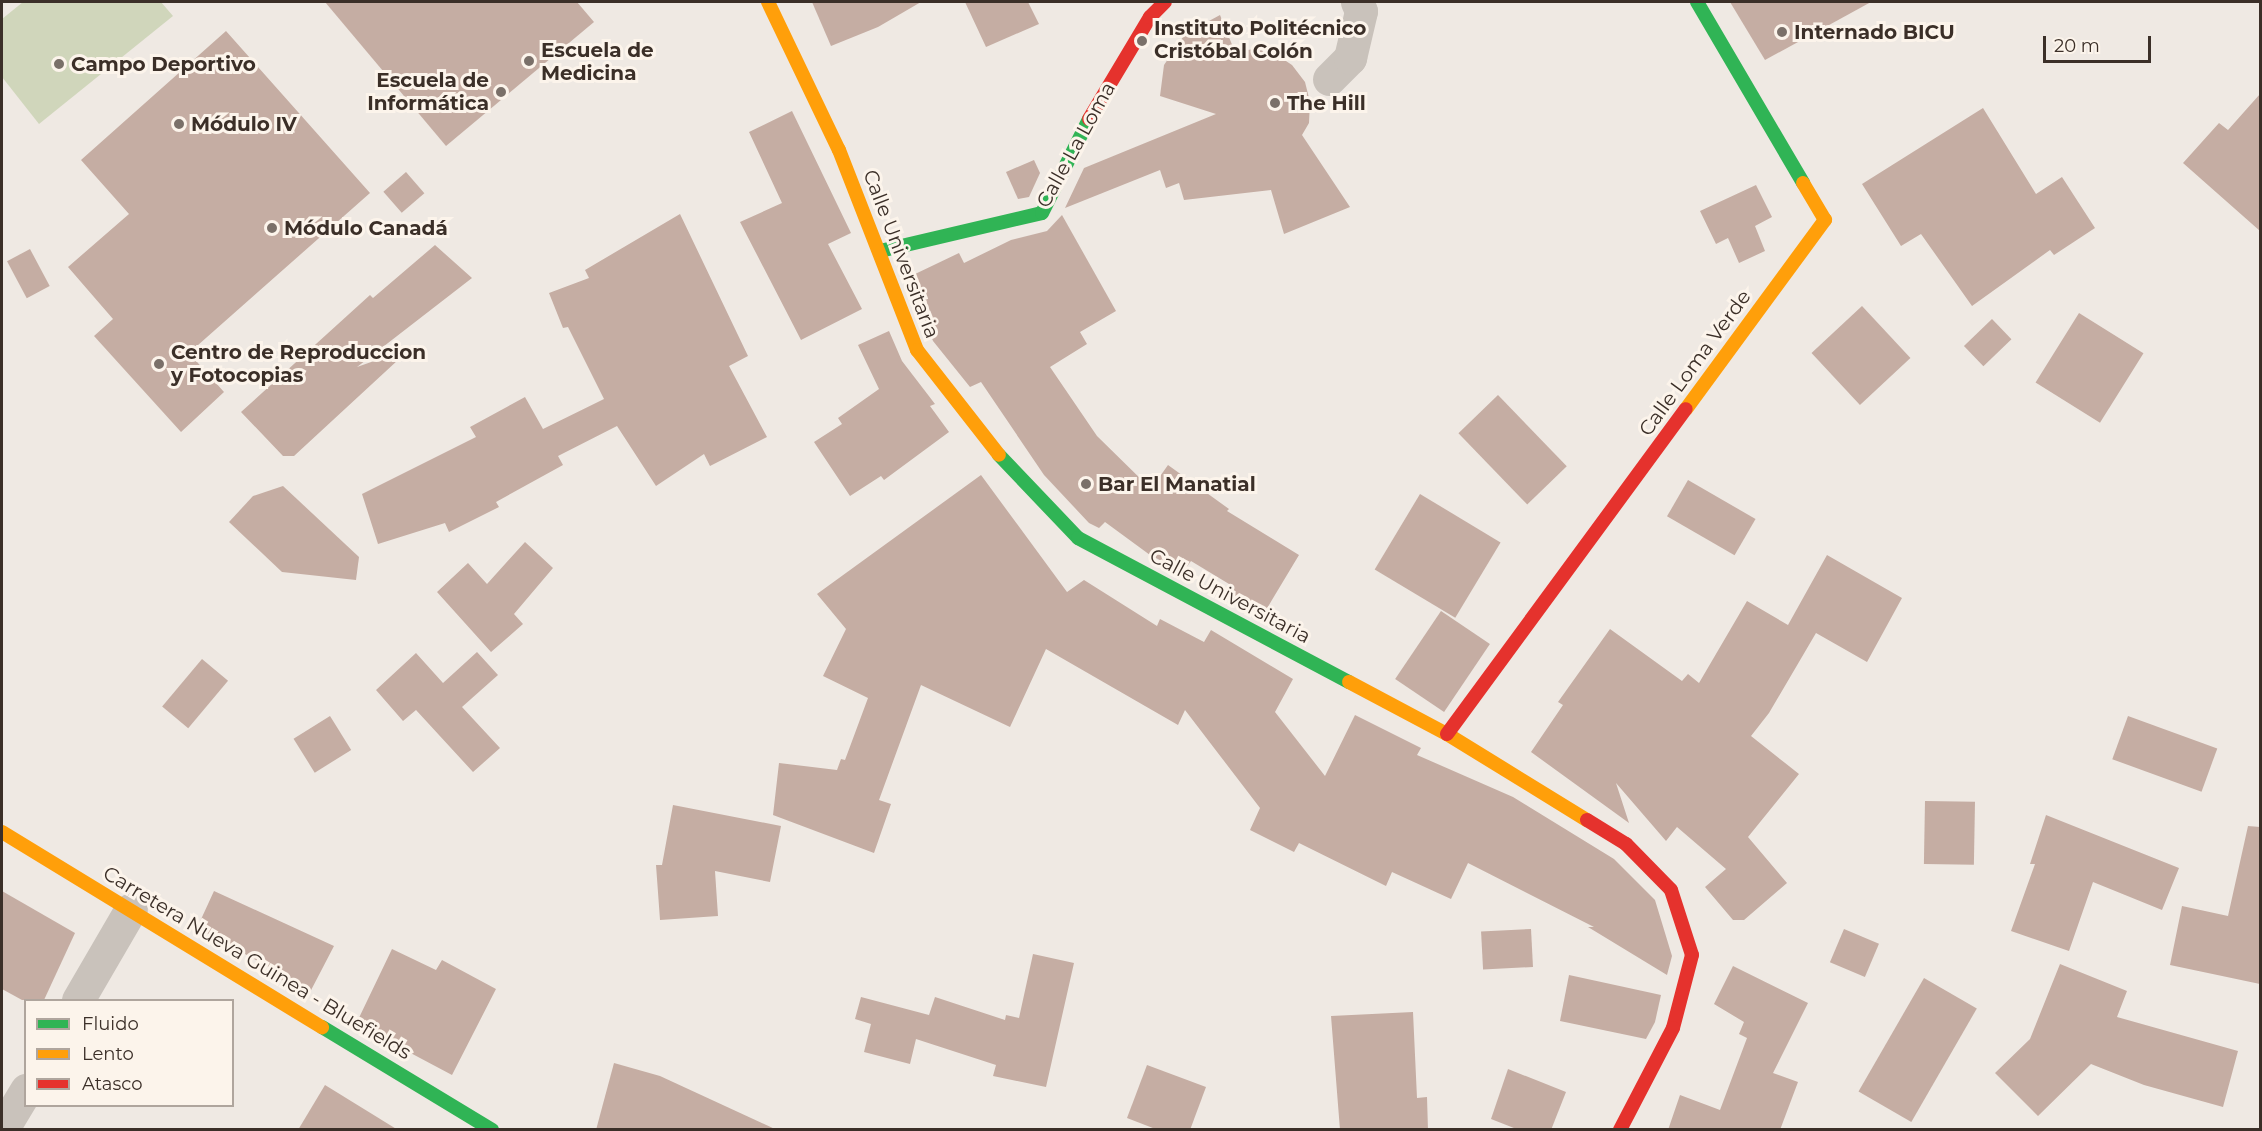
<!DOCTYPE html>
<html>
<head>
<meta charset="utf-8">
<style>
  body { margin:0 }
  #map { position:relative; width:2262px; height:1131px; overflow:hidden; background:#efe9e3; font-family:Montserrat,sans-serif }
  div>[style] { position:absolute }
  .green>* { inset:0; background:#d0d6bb }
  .building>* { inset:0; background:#c5ada3; transform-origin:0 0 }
  .street>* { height:33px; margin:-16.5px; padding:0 16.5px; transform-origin:16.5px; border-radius:16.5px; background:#c9c2bb }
  .fast>* { height:14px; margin:-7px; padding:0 7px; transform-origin:7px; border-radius:7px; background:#30b455 }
  .slow>* { height:14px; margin:-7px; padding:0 7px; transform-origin:7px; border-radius:7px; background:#ff9f0a }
  .jam>* { height:14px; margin:-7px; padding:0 7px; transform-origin:7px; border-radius:7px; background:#e5322d }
  .dots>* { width:16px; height:16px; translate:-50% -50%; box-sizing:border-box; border:3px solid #fcf4eb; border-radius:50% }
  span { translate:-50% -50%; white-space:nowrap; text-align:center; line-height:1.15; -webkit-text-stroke:6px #fcf4eb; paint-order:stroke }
  .poi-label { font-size:20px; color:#3b2f28; font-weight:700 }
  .left { translate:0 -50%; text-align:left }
  .right { translate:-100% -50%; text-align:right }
  .street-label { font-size:20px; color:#3b2f28 }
  .frame { position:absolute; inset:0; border:3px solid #3b2f28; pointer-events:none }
  .legend { position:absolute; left:24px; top:999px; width:210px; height:108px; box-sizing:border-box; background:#fcf4eb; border:2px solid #afa59d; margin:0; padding:8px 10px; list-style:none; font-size:18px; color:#3b2f28 }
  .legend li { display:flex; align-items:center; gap:12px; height:30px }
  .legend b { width:30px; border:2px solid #afa59d }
  .scale { position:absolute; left:2043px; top:36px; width:108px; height:27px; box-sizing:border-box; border:3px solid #3b2f28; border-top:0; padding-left:8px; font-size:18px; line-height:21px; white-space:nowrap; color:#3b2f28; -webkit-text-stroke:4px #fcf4eb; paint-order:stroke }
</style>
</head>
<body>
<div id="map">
  <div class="green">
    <i style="clip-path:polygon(23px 2px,161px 2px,173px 16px,39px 124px,2px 77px,2px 19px)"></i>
  </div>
  <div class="building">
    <i style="clip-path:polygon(325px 2px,577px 2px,594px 22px,446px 146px)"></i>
    <i style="clip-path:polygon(812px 2px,921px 2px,878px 27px,831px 46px)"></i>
    <i style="clip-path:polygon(965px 2px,1028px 2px,1039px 24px,986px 47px)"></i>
    <i style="clip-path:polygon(1730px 2px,1871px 2px,1765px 60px)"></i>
    <i style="clip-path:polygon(1220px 15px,1235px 52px,1254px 49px,1274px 53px,1292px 65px,1305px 82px,1310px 102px,1309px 123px,1302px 135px,1350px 207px,1284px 234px,1271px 190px,1184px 200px,1179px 183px,1166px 188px,1160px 170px,1065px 208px,1084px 168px,1216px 114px,1160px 96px,1164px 65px,1185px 34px)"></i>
    <i style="clip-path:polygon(226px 31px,370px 193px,189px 353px,224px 392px,181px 432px,94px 336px,113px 319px,68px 267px,129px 214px,81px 160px)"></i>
    <i style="clip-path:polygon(2260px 94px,2260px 231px,2183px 163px,2219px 123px,2228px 130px)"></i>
    <i style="clip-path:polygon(1983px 108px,2036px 194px,2062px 177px,2095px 228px,2054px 255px,2050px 250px,1972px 306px,1921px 234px,1901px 246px,1862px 184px)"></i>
    <i style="clip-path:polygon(792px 111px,851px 233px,828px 244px,862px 309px,801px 340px,740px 222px,782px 203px,749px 132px)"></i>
    <i style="clip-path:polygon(1034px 160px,1040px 173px,1029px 197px,1018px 199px,1006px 172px)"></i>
    <i style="left:406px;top:172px;width:28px;height:30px;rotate:49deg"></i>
    <i style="clip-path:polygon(1756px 185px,1772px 217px,1755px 226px,1765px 251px,1739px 263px,1728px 238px,1716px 244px,1700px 211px)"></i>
    <i style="clip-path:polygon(680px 214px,748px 356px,729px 366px,767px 437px,710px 466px,704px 454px,656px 486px,617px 426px,558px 456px,563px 465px,496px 502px,499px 507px,449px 532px,445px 523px,378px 544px,362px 494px,476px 437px,470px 427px,525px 397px,543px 429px,604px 399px,568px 327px,563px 328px,549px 293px,589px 278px,585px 270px)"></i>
    <i style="clip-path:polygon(1062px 215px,1116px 311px,1080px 332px,1087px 344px,1050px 367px,1097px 436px,1151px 489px,1168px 465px,1229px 509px,1227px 511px,1299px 555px,1263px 615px,1229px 597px,1234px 587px,1191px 561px,1183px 572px,1150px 555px,1105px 522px,1099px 528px,1089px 523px,1044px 475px,981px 382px,970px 387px,933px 341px,923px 315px,930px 311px,913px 275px,959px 253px,964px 263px,1011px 240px,1047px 231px)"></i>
    <i style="clip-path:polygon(435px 245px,472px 278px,357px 367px,411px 348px,294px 456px,283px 456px,241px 412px,370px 295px,373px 298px)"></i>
    <i style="left:30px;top:249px;width:42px;height:26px;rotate:62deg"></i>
    <i style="left:1862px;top:306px;width:71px;height:69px;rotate:47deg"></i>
    <i style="left:2079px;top:313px;width:76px;height:82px;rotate:32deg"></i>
    <i style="left:1992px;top:319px;width:28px;height:39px;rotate:46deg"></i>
    <i style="clip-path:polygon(889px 331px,902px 361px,935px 404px,930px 406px,949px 432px,884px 480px,881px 476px,850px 496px,814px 442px,842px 424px,838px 418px,879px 389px,858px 345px)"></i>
    <i style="left:1498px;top:395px;width:99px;height:55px;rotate:46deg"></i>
    <i style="clip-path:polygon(981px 475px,1067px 592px,1084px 580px,1157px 626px,1160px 619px,1204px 642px,1211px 630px,1293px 679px,1275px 712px,1325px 776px,1355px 715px,1421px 748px,1417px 755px,1513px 797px,1614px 859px,1655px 900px,1672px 956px,1667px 975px,1588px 927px,1594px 927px,1468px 863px,1451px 899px,1392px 872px,1386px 886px,1299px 843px,1294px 852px,1250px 830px,1260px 808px,1185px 710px,1178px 725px,1046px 649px,1010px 727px,921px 685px,879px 800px,891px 804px,874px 853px,773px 815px,779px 763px,837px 770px,841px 759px,845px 760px,868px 698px,823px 676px,846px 629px,817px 594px)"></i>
    <i style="left:1688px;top:480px;width:78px;height:42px;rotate:30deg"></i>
    <i style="clip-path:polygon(283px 486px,359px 557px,356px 580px,282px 572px,229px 522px,253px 496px)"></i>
    <i style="left:1420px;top:494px;width:94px;height:88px;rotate:31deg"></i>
    <i style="clip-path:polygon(525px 542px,553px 568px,514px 614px,523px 624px,491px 652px,437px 592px,468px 563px,487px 584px)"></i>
    <i style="clip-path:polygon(1827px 555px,1902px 598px,1867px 662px,1816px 633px,1769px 713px,1751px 736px,1799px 774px,1748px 837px,1787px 883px,1744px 920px,1733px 920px,1705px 887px,1726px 869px,1677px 827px,1666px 841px,1616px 783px,1629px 823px,1531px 752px,1563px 705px,1558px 702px,1610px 629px,1682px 681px,1688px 674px,1699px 683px,1747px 601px,1788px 625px)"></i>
    <i style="left:1441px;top:611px;width:59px;height:82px;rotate:34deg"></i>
    <i style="clip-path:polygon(477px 652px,498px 675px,462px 707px,500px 748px,473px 772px,416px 710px,403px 721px,376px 690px,416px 653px,443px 683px)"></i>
    <i style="left:202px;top:659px;width:34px;height:62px;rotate:40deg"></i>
    <i style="left:330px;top:716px;width:40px;height:43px;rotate:58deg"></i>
    <i style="left:2128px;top:716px;width:95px;height:46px;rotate:20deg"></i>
    <i style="left:1925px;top:801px;width:50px;height:63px;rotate:1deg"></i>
    <i style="clip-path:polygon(673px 805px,781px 826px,770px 882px,715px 871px,718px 916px,660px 920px,656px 865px,662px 865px)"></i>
    <i style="clip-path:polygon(2046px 815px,2179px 868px,2162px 910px,2093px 882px,2069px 951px,2011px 931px,2035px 864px,2030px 864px)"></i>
    <i style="clip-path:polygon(2248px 826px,2260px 827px,2260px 984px,2170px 965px,2182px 906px,2228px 916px)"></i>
    <i style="clip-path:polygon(2px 891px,75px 933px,44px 1000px,22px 1000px,2px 989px)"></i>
    <i style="clip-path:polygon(214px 891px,334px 946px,308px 996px,273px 975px,276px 971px,197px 928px)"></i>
    <i style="left:1531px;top:929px;width:38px;height:50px;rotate:87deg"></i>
    <i style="left:1844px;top:929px;width:38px;height:36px;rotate:23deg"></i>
    <i style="clip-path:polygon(392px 949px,436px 970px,442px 960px,496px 989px,452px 1075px,356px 1024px)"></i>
    <i style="clip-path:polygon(1033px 954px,1074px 963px,1046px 1087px,993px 1076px,996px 1065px,916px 1039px,910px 1064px,864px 1052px,871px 1024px,855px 1019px,861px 997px,929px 1015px,935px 997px,1005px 1020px,1006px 1015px,1019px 1018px)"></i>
    <i style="clip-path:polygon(2060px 964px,2127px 991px,2117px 1017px,2238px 1051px,2223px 1107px,2144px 1085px,2091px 1064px,2038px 1116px,1995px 1073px,2030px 1039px)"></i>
    <i style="clip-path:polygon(1733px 966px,1808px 1003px,1773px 1073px,1798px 1082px,1780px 1130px,1668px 1130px,1680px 1095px,1720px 1110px,1747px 1038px,1739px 1034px,1744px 1022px,1714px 1004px)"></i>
    <i style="clip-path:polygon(1569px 975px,1661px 995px,1655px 1022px,1646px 1039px,1560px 1021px)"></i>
    <i style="left:1924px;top:978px;width:61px;height:131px;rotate:30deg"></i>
    <i style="clip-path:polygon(1413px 1012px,1417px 1098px,1427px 1097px,1428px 1130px,1340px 1130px,1331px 1016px)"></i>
    <i style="clip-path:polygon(614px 1063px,660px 1076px,777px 1130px,596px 1130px)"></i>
    <i style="clip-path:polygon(1147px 1065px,1206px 1087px,1190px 1130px,1158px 1130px,1127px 1118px)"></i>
    <i style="clip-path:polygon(1508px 1069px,1566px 1092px,1551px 1130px,1519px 1130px,1491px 1119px)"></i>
    <i style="clip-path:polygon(325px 1085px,398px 1130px,298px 1130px)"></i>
  </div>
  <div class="street">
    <i style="left:1329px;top:79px;width:30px;rotate:-45deg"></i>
    <i style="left:1350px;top:58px;width:48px;rotate:-76.8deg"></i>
    <i style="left:1361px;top:11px;width:10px;rotate:-114deg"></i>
    <i style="left:78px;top:1000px;width:105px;rotate:-59.8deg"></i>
    <i style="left:2px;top:1130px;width:47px;rotate:-59deg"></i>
  </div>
  <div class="fast">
    <i style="left:1697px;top:2px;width:210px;rotate:59.6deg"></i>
    <i style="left:880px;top:251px;width:166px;rotate:-13.2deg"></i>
    <i style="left:1042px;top:213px;width:105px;rotate:-63.4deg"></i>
    <i style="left:999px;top:455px;width:115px;rotate:46.4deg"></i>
    <i style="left:1078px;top:538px;width:307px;rotate:28deg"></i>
    <i style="left:322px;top:1027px;width:199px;rotate:31.2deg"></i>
  </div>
  <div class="slow">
    <i style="left:768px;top:2px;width:164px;rotate:64.4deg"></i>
    <i style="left:839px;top:150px;width:215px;rotate:68.7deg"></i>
    <i style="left:917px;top:350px;width:133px;rotate:52deg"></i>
    <i style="left:1686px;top:409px;width:235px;rotate:-53.7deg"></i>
    <i style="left:1825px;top:220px;width:43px;rotate:-120.7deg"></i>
    <i style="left:1349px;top:682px;width:111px;rotate:28deg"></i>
    <i style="left:1447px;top:734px;width:164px;rotate:31.6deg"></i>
    <i style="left:2px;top:832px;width:375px;rotate:31.4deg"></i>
  </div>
  <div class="jam">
    <i style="left:1089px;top:119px;width:119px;rotate:-59.1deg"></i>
    <i style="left:1150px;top:17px;width:21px;rotate:-45deg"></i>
    <i style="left:1447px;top:734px;width:403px;rotate:-53.7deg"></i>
    <i style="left:1587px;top:820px;width:46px;rotate:31.6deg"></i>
    <i style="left:1626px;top:844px;width:64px;rotate:45.6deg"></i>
    <i style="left:1671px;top:890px;width:68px;rotate:72.1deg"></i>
    <i style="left:1692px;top:955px;width:75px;rotate:104.6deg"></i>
    <i style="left:1673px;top:1028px;width:115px;rotate:117.5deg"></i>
  </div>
  <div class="dots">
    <i style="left:1782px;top:32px;background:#7a7069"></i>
    <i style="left:1142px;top:41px;background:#7a7069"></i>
    <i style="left:529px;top:61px;background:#7a7069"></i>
    <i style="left:59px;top:64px;background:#7a7069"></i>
    <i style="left:501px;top:92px;background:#7a7069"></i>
    <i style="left:1275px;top:103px;background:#7a7069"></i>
    <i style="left:179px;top:124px;background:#7a7069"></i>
    <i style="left:272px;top:228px;background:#7a7069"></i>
    <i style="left:159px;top:364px;background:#7a7069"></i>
    <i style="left:1086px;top:484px;background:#7a7069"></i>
  </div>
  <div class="poi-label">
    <span class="left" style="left:1154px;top:40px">Instituto Politécnico<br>Cristóbal Colón</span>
    <span class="left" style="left:1794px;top:32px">Internado BICU</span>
    <span class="left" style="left:541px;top:62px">Escuela de<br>Medicina</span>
    <span class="left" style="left:71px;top:64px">Campo Deportivo</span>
    <span class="right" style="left:489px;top:92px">Escuela de<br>Informática</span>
    <span class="left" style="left:1287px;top:103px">The Hill</span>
    <span class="left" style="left:191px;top:124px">Módulo IV</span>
    <span class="left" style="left:284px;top:228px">Módulo Canadá</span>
    <span class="left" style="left:171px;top:364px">Centro de Reproduccion<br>y Fotocopias</span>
    <span class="left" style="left:1098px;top:484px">Bar El Manatial</span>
  </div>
  <div class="street-label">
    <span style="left:1076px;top:145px;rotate:-61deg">Calle La Loma</span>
    <span style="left:901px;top:254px;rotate:69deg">Calle Universitaria</span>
    <span style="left:1695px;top:363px;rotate:-54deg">Calle Loma Verde</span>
    <span style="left:1230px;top:596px;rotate:28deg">Calle Universitaria</span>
    <span style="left:257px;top:963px;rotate:31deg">Carretera Nueva Guinea - Bluefields</span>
  </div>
  <div class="frame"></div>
  <ul class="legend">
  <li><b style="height:8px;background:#30b455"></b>Fluido</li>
  <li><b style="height:8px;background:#ff9f0a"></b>Lento</li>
  <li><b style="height:8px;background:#e5322d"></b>Atasco</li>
  </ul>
  <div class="scale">20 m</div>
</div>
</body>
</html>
